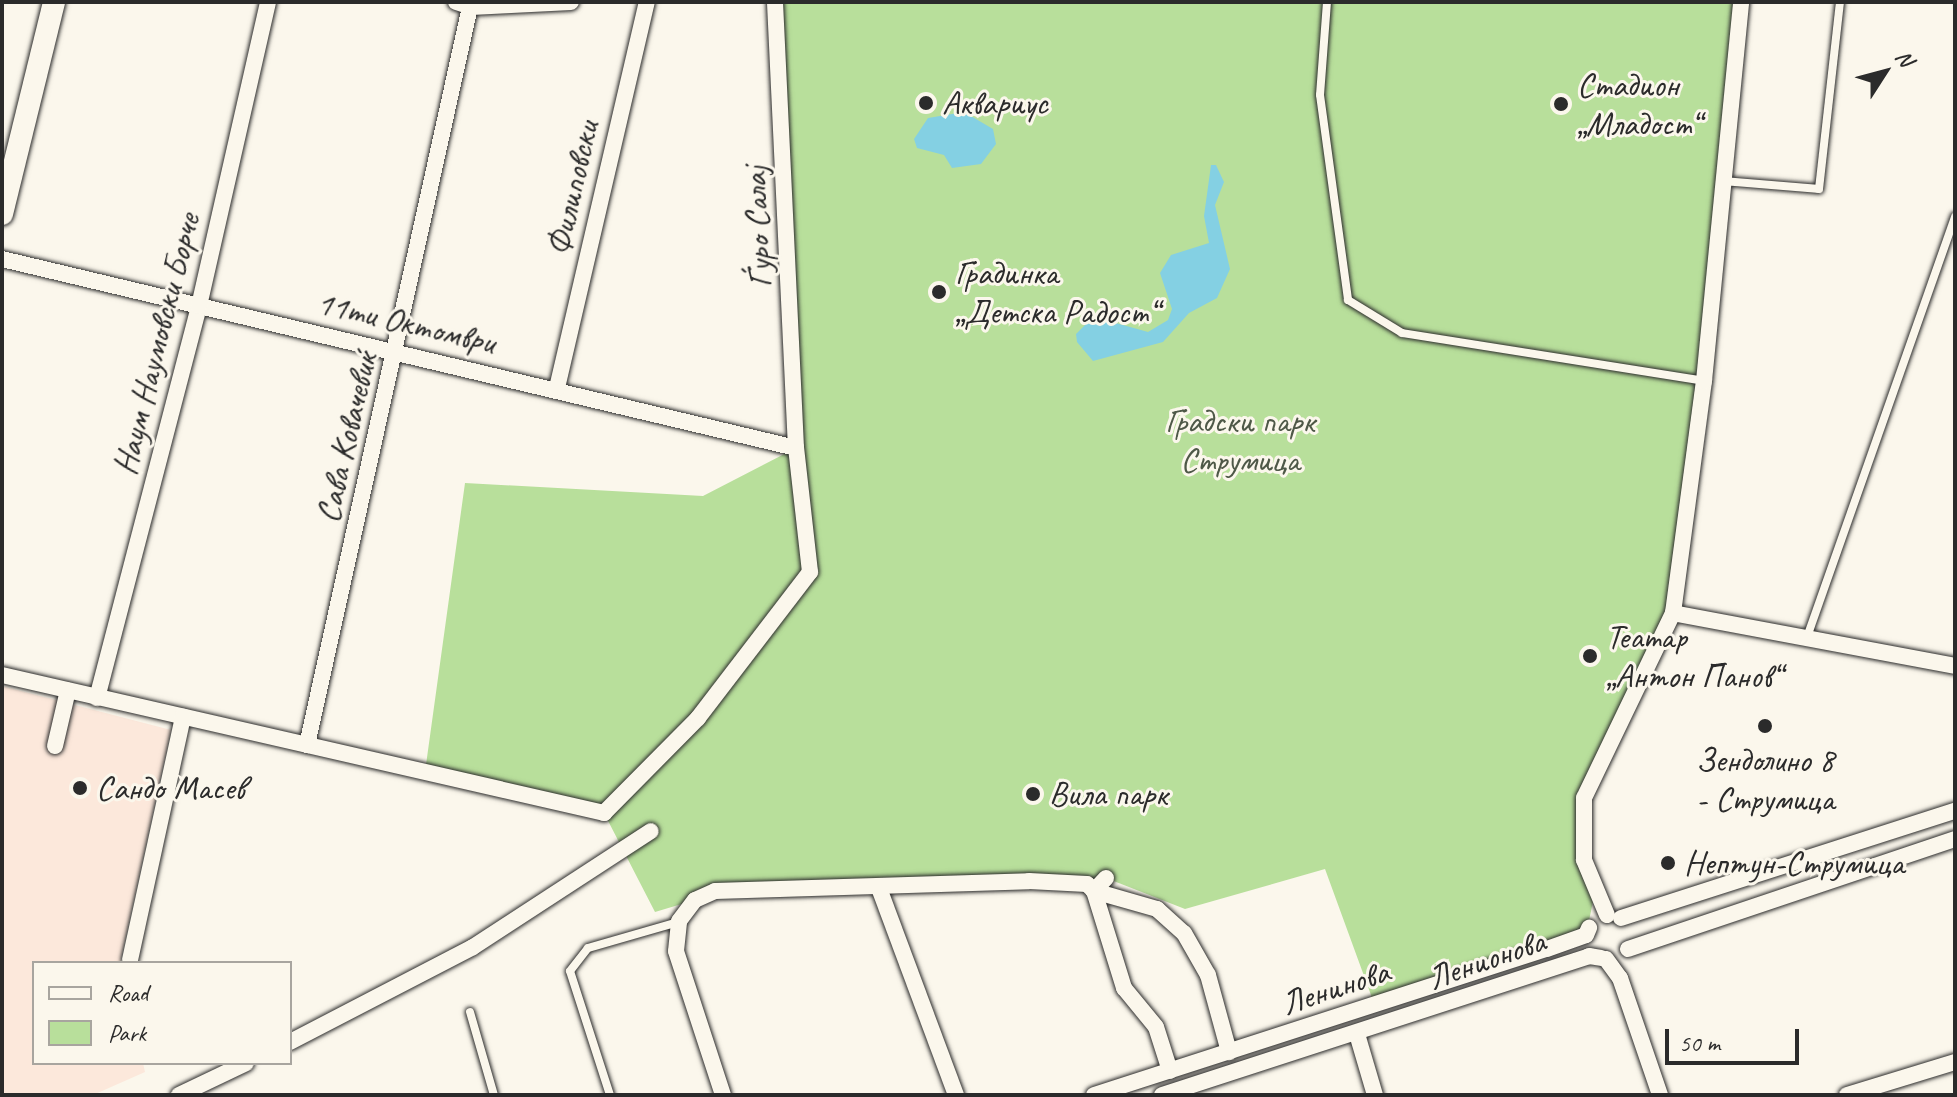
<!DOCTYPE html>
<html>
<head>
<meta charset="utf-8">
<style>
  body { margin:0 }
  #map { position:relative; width:1957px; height:1097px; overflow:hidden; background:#fbf7ec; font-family:Caveat,sans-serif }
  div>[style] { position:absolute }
  .built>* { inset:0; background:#fce8db }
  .green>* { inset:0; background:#b8df9b }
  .water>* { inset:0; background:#84d0e3 }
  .roads { filter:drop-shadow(0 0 2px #2b2b2b) drop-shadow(0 0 2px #2b2b2b) }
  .lane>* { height:8px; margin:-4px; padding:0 4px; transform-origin:4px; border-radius:4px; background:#fbf7ec }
  .street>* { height:16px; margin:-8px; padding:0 8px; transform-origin:8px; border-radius:8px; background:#fbf7ec }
  .secondary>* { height:22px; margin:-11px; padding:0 11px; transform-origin:11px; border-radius:11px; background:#fbf7ec }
  .dots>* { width:22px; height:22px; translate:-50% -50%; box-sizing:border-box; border:4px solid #fbf7ec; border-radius:50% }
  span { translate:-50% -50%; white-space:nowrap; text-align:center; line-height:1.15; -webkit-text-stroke:6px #fbf7ec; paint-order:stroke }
  .poi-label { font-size:34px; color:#2b2b2b }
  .left { translate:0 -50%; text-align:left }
  .street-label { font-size:34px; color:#2b2b2b }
  .park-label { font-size:34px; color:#4e5847 }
  .frame { position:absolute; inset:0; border:4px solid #2b2b2b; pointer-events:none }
  .legend { position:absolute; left:32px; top:961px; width:260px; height:104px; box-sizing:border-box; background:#fbf7ec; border:2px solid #a8a59f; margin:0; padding:10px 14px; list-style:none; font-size:24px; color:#2b2b2b }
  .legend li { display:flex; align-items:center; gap:16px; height:40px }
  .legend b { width:40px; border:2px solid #a8a59f }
  .north { position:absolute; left:1845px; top:32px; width:80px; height:80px; -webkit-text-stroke:6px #fbf7ec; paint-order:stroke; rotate:54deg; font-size:22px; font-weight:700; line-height:32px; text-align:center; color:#2b2b2b }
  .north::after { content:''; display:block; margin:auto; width:28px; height:36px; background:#2b2b2b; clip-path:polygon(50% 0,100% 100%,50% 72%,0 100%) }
  .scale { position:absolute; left:1665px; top:1029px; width:134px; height:36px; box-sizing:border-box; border:4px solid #2b2b2b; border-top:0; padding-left:10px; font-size:24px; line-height:28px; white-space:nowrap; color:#2b2b2b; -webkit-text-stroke:6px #fbf7ec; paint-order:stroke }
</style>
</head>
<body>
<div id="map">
  <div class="built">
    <i style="clip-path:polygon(2px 686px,171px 730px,120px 963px,34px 963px,34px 1063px,143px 1063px,145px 1072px,93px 1095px,2px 1095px)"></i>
  </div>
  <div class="green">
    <i style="clip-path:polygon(775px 2px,1741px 2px,1673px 613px,1584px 798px,1595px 892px,1586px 935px,1375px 1006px,1325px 869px,1185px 909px,1106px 878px,695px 900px,655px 912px,604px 813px,425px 772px,465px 483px,703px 496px,796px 448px)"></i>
  </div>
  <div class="water">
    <i style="clip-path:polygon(964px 112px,993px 129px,996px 144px,981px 164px,952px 168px,944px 155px,917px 148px,914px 139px,928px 118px)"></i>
    <i style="clip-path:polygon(1211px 165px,1216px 165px,1224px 182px,1215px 205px,1230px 269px,1217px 298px,1189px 313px,1163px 342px,1093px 361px,1077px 342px,1076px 334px,1086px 324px,1105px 320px,1148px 332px,1168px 320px,1172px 309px,1160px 273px,1171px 255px,1209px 243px,1204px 216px)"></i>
  </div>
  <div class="roads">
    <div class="lane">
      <i style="left:1327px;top:2px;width:93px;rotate:94.3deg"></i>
      <i style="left:1320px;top:95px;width:207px;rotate:82.2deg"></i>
      <i style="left:1348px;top:300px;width:63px;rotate:31.4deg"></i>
      <i style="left:1402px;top:333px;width:306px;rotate:9deg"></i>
      <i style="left:1724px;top:181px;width:95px;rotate:4.8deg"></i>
      <i style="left:1819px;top:189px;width:188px;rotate:-83.6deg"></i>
      <i style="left:1806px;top:640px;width:449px;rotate:-70.6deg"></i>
      <i style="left:470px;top:1012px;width:86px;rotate:73.9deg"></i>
      <i style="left:610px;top:1095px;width:130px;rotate:-107.9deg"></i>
      <i style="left:570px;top:971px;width:29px;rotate:-52deg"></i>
      <i style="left:588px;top:948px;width:94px;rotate:-16.1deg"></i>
    </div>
    <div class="street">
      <i style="left:456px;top:2px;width:16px;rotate:18deg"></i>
      <i style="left:471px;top:7px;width:100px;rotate:-2.9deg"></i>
      <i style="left:2px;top:259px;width:816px;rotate:13.39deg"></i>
      <i style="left:557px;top:388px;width:396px;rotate:-76.9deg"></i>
      <i style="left:1673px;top:613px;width:287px;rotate:10.6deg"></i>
      <i style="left:2px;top:675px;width:618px;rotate:12.91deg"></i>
      <i style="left:604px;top:813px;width:134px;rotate:-45.3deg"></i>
      <i style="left:698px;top:718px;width:184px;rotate:-52.5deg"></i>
      <i style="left:810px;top:572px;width:125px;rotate:-96.4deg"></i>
      <i style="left:796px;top:448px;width:446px;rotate:-92.7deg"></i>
      <i style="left:97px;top:698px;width:405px;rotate:-75.4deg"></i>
      <i style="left:199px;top:306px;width:312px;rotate:-77.2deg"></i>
      <i style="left:307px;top:745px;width:761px;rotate:-77.55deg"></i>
      <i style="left:55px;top:746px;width:57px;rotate:-76.9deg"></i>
      <i style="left:1106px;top:878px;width:18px;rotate:133deg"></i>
      <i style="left:1094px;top:891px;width:66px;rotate:15.9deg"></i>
      <i style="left:1157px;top:909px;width:36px;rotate:42deg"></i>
      <i style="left:1184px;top:933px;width:48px;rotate:60.3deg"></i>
      <i style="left:1208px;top:975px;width:80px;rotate:74.7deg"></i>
      <i style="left:879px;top:888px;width:221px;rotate:69.6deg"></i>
      <i style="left:1607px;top:915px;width:60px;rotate:-112.7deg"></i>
      <i style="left:1584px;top:860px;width:62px;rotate:-90deg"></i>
      <i style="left:1584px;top:798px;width:205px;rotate:-64.3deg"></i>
      <i style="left:1673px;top:613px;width:234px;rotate:-82.4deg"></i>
      <i style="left:1704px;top:381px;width:381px;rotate:-84.4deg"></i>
      <i style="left:1621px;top:918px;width:351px;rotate:-17.8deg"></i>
      <i style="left:1628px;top:949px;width:345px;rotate:-18.6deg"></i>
      <i style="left:1606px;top:959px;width:24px;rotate:54deg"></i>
      <i style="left:1620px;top:978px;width:124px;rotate:71.1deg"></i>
      <i style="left:130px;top:960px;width:249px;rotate:-77.7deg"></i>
      <i style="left:1357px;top:1034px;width:64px;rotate:73.6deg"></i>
      <i style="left:290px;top:1042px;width:206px;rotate:-27.4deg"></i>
      <i style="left:473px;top:947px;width:212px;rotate:-33.1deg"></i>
      <i style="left:179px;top:1095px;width:74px;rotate:-25.5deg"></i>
      <i style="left:723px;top:1095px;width:151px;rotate:-108.1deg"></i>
      <i style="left:676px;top:951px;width:30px;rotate:-84deg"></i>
      <i style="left:679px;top:921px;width:26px;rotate:-53deg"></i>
      <i style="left:695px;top:900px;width:22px;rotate:-24deg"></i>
      <i style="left:715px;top:891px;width:314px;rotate:-1.8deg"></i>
      <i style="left:1029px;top:881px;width:58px;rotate:3deg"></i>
      <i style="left:1087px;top:884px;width:10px;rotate:45deg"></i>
      <i style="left:1094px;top:891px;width:102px;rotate:72.8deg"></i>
      <i style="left:1124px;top:988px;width:50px;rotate:50.6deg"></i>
      <i style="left:1156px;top:1027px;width:46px;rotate:72.3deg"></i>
      <i style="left:1094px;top:1095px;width:476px;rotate:-17.9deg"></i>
      <i style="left:1547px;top:949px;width:41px;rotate:-19.7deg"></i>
      <i style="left:1586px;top:935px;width:8px;rotate:-67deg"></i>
      <i style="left:1162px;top:1095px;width:449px;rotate:-18deg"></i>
      <i style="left:1589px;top:956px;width:12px;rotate:9deg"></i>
      <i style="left:1847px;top:1095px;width:113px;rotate:-17deg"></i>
    </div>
    <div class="secondary">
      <i style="left:2px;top:214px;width:218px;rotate:-76.2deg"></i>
    </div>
  </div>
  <div class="dots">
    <i style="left:926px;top:103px;background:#2b2b2b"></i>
    <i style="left:1561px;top:104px;background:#2b2b2b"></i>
    <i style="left:939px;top:292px;background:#2b2b2b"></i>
    <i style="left:1590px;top:656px;background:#2b2b2b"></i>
    <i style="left:1765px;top:726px;background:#2b2b2b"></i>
    <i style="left:80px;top:788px;background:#2b2b2b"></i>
    <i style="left:1033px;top:794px;background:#2b2b2b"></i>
    <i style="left:1668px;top:863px;background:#2b2b2b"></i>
  </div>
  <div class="poi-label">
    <span class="left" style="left:1577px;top:104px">Стадион<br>„Младост“</span>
    <span class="left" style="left:942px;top:103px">Аквариус</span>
    <span class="left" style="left:955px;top:292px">Градинка<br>„Детска Радост“</span>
    <span class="left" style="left:1606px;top:656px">Театар<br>„Антон Панов“</span>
    <span style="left:1765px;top:779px">Зендолино 8<br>- Струмица</span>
    <span class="left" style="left:96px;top:788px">Сандо Масев</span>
    <span class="left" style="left:1049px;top:794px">Вила парк</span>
    <span class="left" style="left:1684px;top:863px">Нептун-Струмица</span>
  </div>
  <div class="street-label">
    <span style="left:572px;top:188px;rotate:-77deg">Филиповски</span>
    <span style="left:757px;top:227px;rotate:-93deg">Ѓуро Салај</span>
    <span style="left:406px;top:322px;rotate:13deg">11ти Октомври</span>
    <span style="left:156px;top:344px;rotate:-76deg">Наум Наумовски Борче</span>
    <span style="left:346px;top:437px;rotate:-77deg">Сава Ковачевиќ</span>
    <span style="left:1486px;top:959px;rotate:-19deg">Ленионова</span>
    <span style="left:1335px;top:987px;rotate:-18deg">Ленинова</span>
  </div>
  <div class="park-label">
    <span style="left:1240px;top:440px">Градски парк<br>Струмица</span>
  </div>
  <div class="frame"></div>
  <ul class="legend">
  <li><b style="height:10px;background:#fbf7ec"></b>Road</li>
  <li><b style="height:22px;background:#b8df9b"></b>Park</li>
  </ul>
  <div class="north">N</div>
  <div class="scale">50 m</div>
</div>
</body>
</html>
